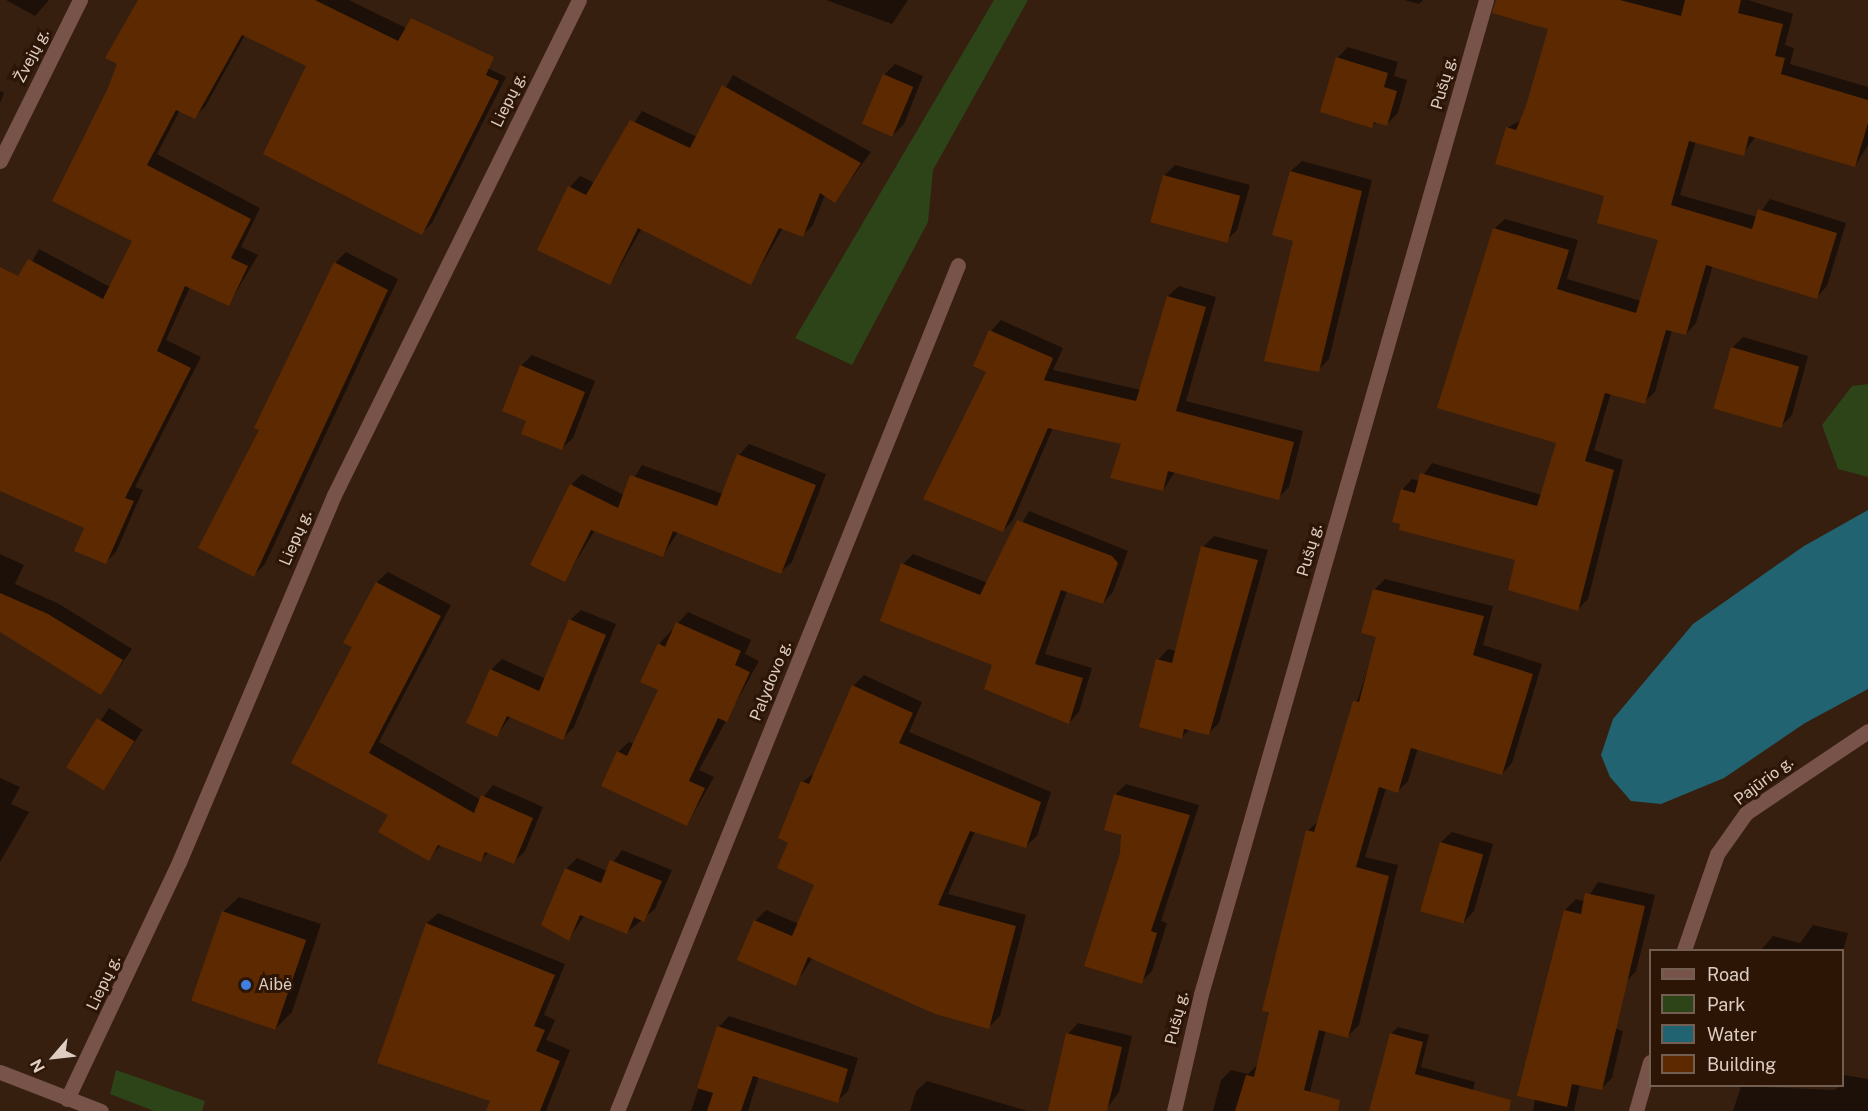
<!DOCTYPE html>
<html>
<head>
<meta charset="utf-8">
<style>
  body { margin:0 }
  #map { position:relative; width:1868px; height:1111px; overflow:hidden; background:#361f0f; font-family:"Public Sans",sans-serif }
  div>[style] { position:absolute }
  .green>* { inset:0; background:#2c4417 }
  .water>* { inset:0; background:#216370 }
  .shadow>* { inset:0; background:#0007; transform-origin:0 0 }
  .building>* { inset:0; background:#5d2900; transform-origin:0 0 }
  .minor>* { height:15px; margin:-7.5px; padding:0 7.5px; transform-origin:7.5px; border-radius:7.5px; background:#77534a }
  .dots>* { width:16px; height:16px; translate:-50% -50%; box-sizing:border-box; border:3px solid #2c1505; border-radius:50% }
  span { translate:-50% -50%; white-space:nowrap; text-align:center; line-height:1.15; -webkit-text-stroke:6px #2c1505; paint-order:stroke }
  .street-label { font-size:16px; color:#decdc3 }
  .poi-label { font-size:16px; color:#decdc3 }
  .left { translate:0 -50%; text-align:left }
  .legend { position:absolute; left:1649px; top:949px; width:195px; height:138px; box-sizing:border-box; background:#2c1505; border:2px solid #735f51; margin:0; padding:8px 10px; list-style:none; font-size:18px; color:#decdc3 }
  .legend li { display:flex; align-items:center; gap:12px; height:30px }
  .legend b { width:30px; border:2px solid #735f51 }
  .north { position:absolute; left:24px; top:1027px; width:60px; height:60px; -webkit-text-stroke:4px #2c1505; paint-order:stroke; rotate:242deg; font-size:16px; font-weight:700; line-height:24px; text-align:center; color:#decdc3 }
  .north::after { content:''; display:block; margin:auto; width:21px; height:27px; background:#decdc3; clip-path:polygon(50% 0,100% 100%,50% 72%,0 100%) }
</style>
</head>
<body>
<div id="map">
  <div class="green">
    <i style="clip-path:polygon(994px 0,1028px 0,933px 170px,928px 222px,852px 365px,795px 338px)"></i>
    <i style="clip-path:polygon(1868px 384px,1868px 477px,1838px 469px,1822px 425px,1852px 386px)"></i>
    <i style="clip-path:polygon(116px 1070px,205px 1101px,202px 1111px,154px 1111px,110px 1094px)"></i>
  </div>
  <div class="water">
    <i style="clip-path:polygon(1868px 510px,1868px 689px,1805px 723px,1724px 778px,1661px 804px,1631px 801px,1610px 777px,1601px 755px,1613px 719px,1693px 624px,1804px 546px)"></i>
  </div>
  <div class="shadow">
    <i style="clip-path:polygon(6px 0,49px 0,35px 16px)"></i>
    <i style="clip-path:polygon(151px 0,349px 0,506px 77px,432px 223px,422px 233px,308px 66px,245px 35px,205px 107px,194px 117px,180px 110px,157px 154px,260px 208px,241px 247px,258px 255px,229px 304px,190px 287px,166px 340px,201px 357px,135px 487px,143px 490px,116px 552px,105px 563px,86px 527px,0 490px,0 320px,39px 249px,110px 287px,134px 240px)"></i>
    <i style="clip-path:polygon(826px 0,908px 0,892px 24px)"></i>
    <i style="clip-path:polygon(1404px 0,1423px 0,1419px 4px)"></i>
    <i style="clip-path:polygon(1544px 0,1748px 0,1793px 14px,1785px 45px,1794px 48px,1790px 64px,1868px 87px,1868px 145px,1855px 166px,1756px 136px,1743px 154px,1696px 141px,1680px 195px,1757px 217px,1770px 199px,1846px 223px,1827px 286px,1817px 297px,1713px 265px,1696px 323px,1686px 334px,1672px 330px,1655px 392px,1644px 402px,1611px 393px,1594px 450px,1623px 460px,1588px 599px,1578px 609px,1517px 559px,1402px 490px,1412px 479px,1419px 481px,1432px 463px,1542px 495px,1558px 442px,1494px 229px,1505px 219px,1578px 240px,1567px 279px,1641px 301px,1660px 239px,1606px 195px,1507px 128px,1523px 119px,1550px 28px)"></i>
    <i style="clip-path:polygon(1348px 47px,1398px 62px,1394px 76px,1407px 80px,1398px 113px,1387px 124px,1377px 121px,1372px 126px,1337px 58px)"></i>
    <i style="clip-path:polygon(895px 64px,923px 76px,904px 124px,893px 135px,884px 75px)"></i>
    <i style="clip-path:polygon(733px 75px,871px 152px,835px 201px,825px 195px,813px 225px,802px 236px,783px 228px,751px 283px,642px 228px,610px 284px,570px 187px,580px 176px,595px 183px,642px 111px,697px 137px)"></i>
    <i style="clip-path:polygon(0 91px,4px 93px,0 103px)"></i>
    <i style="clip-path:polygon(1302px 161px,1372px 180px,1329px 359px,1318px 370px,1295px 240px,1291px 171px)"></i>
    <i style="clip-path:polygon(1175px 165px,1250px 185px,1237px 230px,1226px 241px,1164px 176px)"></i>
    <i style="clip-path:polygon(346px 252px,398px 279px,265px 564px,254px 575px,261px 429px,335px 263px)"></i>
    <i style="clip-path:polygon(1179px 286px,1216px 297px,1186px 401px,1303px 431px,1289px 487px,1278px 498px,1175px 472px,1163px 490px,1123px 443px,1053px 428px,1013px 520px,1003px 531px,988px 371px,991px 331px,1001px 320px,1063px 348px,1053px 370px,1141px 390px,1168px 296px)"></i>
    <i style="clip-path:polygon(1743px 337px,1808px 356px,1792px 415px,1781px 426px,1732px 348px)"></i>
    <i style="clip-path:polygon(532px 355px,595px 381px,573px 438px,562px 448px,528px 420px,521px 366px)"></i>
    <i style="clip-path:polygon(749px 444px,826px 474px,792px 562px,781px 572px,678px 532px,663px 555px,595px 530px,564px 581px,571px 485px,582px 474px,624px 495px,642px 465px,723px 494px,739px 455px)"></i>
    <i style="clip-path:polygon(1029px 511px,1128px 551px,1113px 592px,1103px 603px,1067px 591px,1045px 654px,1092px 668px,1079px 712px,1069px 723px,994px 664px,903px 564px,913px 554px,988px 583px)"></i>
    <i style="clip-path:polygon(1214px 536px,1268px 550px,1219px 723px,1208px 734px,1190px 729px,1182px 737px,1158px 660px,1168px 649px,1177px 651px,1203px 547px)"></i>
    <i style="clip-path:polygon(0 554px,24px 565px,15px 584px,59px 604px,132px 649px,101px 693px,0 630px)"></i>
    <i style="clip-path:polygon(388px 572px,451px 605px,379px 742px,481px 800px,493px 785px,543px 807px,525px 851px,514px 862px,489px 852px,480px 861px,442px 844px,428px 859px,390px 815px,293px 762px,354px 647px,377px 582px)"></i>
    <i style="clip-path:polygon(1385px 579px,1493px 606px,1483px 645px,1542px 664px,1512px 763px,1502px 774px,1418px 748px,1408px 781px,1397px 792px,1386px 788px,1365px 857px,1398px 865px,1359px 1025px,1348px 1036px,1326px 1030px,1305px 1111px,1213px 1111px,1221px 1080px,1231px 1070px,1248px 1074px,1258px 1064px,1307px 831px,1319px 821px,1378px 636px,1374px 590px)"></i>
    <i style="clip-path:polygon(581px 610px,616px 624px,574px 727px,563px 738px,511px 716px,497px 735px,468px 722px,491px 670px,502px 659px,546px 679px,570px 620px)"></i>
    <i style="clip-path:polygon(688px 612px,751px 640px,745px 654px,759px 661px,699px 770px,714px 777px,687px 825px,618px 752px,629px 742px,635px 744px,660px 690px,659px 644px)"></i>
    <i style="clip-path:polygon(864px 675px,922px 702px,909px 732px,1051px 792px,1037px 836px,1026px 846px,975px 831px,948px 894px,1026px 915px,1000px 1016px,989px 1027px,813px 957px,795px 985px,755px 921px,766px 910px,799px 924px,816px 885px,790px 842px,802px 782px,816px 772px,853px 686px)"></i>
    <i style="left:109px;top:708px;width:40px;height:72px;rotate:33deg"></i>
    <i style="clip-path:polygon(0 778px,20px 787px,11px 804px,29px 812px,0 862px)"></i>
    <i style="clip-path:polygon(1126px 784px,1199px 805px,1161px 921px,1167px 923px,1152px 971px,1141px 982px,1115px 795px)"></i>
    <i style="clip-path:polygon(1452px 832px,1493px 844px,1474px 911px,1464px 922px,1441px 842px)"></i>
    <i style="clip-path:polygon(622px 850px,672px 870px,655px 909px,626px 933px,585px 915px,569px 939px,566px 869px,577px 858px,607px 871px)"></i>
    <i style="clip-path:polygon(1598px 882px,1655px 895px,1636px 971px,1626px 982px,1553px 965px,1565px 910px,1576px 899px,1585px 902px)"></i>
    <i style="clip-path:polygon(239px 897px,321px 924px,292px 1012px,276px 1028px,223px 912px)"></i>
    <i style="clip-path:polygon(438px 913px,565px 964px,544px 1015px,555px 1020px,546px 1040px,570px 1050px,546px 1111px,488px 1111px,492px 1100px,427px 923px)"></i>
    <i style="clip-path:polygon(1813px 925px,1848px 933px,1842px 956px,1842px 950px,1761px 950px,1773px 936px,1800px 943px)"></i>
    <i style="clip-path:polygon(1551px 1010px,1623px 1031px,1612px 1078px,1601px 1089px,1580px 1084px,1574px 1111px,1533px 1111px)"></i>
    <i style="clip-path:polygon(729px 1016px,858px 1058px,848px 1091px,837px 1101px,759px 1076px,748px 1111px,691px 1111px,719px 1027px)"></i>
    <i style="clip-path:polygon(1078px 1023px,1132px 1036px,1119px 1092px,1105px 1111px,1050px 1111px,1068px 1034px)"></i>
    <i style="clip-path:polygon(1398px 1027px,1429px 1035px,1421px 1067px,1475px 1082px,1468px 1111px,1371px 1111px,1391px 1034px)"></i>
    <i style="clip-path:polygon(1844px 1075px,1868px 1079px,1868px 1111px,1733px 1111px,1741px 1086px,1833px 1090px,1842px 1086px)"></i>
    <i style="clip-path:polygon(927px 1081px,1027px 1111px,910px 1111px,916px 1091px)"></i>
  </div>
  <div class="building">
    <i style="clip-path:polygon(138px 0,315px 0,398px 41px,411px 18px,494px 57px,486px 75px,499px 81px,422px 235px,263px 154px,306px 66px,242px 35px,195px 119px,176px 110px,147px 165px,251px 219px,231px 258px,248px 266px,229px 306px,185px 286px,157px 351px,191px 368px,125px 498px,134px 501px,106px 564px,74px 551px,84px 528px,0 491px,0 267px,18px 276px,28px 259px,103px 299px,132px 241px,52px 201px,108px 88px,117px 64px,105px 58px)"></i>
    <i style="clip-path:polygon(1496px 0,1620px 0,1681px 16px,1685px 0,1741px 0,1738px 13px,1783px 24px,1775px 56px,1785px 58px,1781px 74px,1868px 100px,1868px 123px,1855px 167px,1749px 136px,1744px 156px,1689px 141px,1671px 205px,1752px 229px,1758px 209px,1837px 233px,1817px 299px,1706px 265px,1686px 335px,1666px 330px,1645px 404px,1605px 393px,1585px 461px,1614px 470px,1578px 611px,1508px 590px,1515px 560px,1399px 530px,1400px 524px,1392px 522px,1401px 489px,1415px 493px,1420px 473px,1537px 506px,1556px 443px,1437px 408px,1493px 228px,1569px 250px,1557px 289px,1636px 313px,1658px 240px,1597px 223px,1604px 196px,1495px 164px,1506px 127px,1516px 130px,1526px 106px,1548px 29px,1492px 13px)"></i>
    <i style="clip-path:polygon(1336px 57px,1388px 73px,1384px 87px,1397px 91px,1387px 126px,1374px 122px,1372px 128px,1320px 112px)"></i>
    <i style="left:883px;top:74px;width:33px;height:54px;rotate:23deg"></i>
    <i style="clip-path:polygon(722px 85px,861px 163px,835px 203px,820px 193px,803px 237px,779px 228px,751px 285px,638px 228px,610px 285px,537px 250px,568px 186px,586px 195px,630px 120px,690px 148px)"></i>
    <i style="clip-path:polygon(1290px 171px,1362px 191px,1319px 372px,1264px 361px,1293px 241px,1272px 235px)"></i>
    <i style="left:1163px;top:175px;width:80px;height:49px;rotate:15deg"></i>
    <i style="clip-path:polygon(334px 262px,388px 290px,254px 577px,198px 548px,259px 430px,254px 428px)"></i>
    <i style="clip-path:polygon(1167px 296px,1206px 307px,1176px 411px,1294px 442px,1279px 500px,1168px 471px,1163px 491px,1110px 478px,1121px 444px,1048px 428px,1003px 532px,923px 499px,986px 372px,973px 366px,989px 330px,1053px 358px,1044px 380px,1136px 401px)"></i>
    <i style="left:1731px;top:347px;width:71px;height:64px;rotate:16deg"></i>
    <i style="clip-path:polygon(520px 365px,585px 392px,562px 450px,521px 434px,526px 421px,502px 411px)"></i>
    <i style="clip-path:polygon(737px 454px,816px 485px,781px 574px,673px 531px,663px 557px,591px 530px,565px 582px,530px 565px,570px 484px,618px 508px,630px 475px,717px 506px)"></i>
    <i style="clip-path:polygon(1017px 520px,1112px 556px,1118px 563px,1103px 604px,1061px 590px,1035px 664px,1083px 678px,1069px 724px,984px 689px,992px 665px,880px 621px,901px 563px,980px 595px)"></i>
    <i style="clip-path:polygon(1201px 546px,1258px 560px,1209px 735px,1184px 729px,1182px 739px,1139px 727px,1156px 659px,1172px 663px)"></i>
    <i style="clip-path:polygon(376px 582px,441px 616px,369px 753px,474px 813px,481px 795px,533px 818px,514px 864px,485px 852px,481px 862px,438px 845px,429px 861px,378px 832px,388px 815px,291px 763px,352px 647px,343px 643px)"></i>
    <i style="clip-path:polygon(1373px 589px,1484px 616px,1473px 655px,1533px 674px,1502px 775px,1411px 748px,1398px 793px,1379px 787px,1356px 867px,1389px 876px,1372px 945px,1348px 1038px,1319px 1030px,1304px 1090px,1340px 1100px,1338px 1111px,1235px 1111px,1246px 1075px,1254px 1077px,1269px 1012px,1262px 1011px,1306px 830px,1314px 832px,1353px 701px,1359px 702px,1376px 637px,1361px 633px)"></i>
    <i style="clip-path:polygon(0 593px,48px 614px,123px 660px,101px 695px,0 632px)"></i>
    <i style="clip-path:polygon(569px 619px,606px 635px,563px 740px,507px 716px,497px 737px,466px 723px,490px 669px,539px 691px)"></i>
    <i style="clip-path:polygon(676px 622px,741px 651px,735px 665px,750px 672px,727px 722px,718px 718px,689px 781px,705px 788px,687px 826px,601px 786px,617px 751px,627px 756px,658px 690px,640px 682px,658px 643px,665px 647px)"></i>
    <i style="clip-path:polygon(852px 685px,913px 713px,899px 743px,1041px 802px,1026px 848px,970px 831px,938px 905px,1016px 926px,989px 1029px,935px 1014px,808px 957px,796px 986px,737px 960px,754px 920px,792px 936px,814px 885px,777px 868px,788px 843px,778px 838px,801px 781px,809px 784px)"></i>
    <i style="left:97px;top:718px;width:44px;height:58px;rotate:32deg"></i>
    <i style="clip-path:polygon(1114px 794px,1190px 815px,1151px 931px,1157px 933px,1142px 984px,1084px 966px,1120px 853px,1121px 835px,1104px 830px)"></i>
    <i style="left:1440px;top:842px;width:45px;height:72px;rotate:16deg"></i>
    <i style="clip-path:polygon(610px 860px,662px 881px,644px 922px,634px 917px,627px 934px,580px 915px,569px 941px,541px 925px,565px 868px,601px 883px)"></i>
    <i style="clip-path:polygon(1585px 893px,1645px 906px,1602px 1090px,1572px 1084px,1567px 1107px,1517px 1096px,1564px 910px,1581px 914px)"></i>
    <i style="left:222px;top:911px;width:89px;height:95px;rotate:19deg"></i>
    <i style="clip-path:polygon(426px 923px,555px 975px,534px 1026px,545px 1030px,536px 1051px,560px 1061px,540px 1111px,486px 1111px,490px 1101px,377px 1063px)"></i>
    <i style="clip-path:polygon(717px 1026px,848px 1069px,838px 1103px,753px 1076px,741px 1111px,707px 1111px,713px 1093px,697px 1088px)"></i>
    <i style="clip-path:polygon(1066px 1033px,1122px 1047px,1107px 1111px,1048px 1111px)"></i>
    <i style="clip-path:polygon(1390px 1033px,1423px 1042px,1415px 1074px,1511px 1100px,1509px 1111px,1369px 1111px)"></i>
  </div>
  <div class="minor">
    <i style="left:0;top:161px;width:180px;rotate:-63.6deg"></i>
    <i style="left:1684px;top:950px;width:102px;rotate:-71deg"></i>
    <i style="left:1717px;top:854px;width:50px;rotate:-54.7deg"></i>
    <i style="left:1746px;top:813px;width:147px;rotate:-33.9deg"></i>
    <i style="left:0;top:1072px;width:108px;rotate:21.1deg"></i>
    <i style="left:67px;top:1099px;width:262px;rotate:-64.7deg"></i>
    <i style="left:179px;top:862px;width:398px;rotate:-67.1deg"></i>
    <i style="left:334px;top:495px;width:552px;rotate:-63.67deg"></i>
    <i style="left:617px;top:1111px;width:912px;rotate:-68.05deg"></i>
    <i style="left:1174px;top:1111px;width:120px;rotate:-77deg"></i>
    <i style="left:1201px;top:994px;width:1034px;rotate:-74deg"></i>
    <i style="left:1636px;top:1111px;width:51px;rotate:-74.1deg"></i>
  </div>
  <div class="dots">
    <i style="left:246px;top:985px;background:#3f7fe0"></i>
  </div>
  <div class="street-label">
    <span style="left:32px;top:56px;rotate:-63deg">Žvejų g.</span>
    <span style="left:1444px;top:83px;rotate:-74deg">Pušų g.</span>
    <span style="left:509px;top:100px;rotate:-64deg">Liepų g.</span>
    <span style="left:296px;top:538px;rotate:-67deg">Liepų g.</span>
    <span style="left:1310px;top:550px;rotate:-74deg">Pušų g.</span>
    <span style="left:771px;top:681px;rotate:-68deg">Palydovo g.</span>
    <span style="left:1764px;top:781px;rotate:-37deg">Pajūrio g.</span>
    <span style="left:104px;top:983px;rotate:-65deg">Liepų g.</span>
    <span style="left:1177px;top:1018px;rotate:-77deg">Pušų g.</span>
  </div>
  <div class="poi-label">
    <span class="left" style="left:258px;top:985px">Aibė</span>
  </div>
  <ul class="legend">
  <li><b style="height:8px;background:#77534a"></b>Road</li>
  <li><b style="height:16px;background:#2c4417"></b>Park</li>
  <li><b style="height:16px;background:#216370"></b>Water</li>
  <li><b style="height:16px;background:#5d2900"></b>Building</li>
  </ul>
  <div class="north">N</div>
</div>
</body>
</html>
